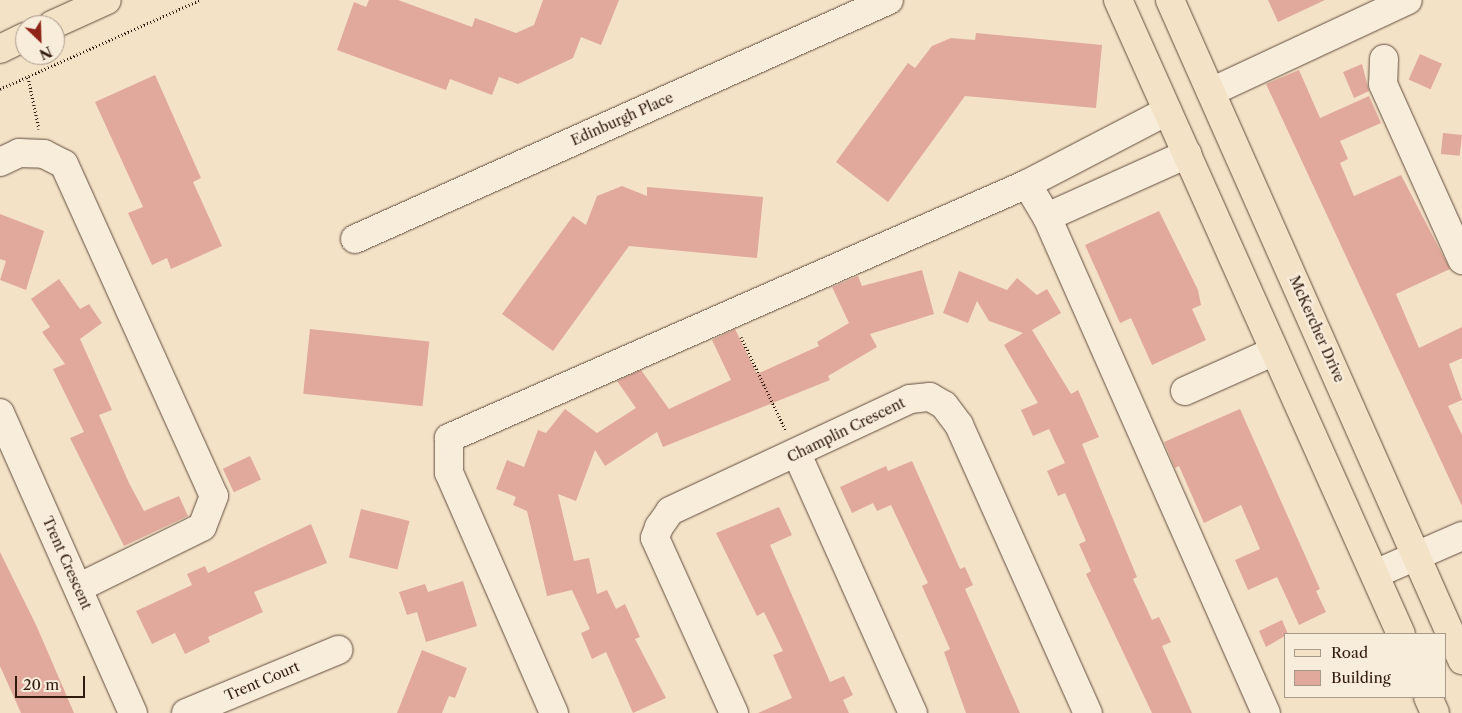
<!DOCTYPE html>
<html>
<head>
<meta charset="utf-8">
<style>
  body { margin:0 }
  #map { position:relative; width:1462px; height:713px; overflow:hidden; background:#f4e2c7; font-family:"Libre Caslon Text",serif }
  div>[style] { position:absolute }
  .building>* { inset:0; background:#e1a99b; transform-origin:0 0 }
  .path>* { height:3px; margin-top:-1.5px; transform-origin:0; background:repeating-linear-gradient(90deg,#311b0f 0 1px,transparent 0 3.5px) }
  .roads { filter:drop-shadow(0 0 1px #624d3d) drop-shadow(0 0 1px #624d3d) }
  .minor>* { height:28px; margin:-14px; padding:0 14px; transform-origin:14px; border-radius:14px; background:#f8ecdb }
  .major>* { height:28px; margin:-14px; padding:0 14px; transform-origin:14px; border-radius:14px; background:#f4e2c7 }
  span { translate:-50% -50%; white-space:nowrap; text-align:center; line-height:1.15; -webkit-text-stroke:4.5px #f8ecdb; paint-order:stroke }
  .street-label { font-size:14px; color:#311b0f }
  .legend { position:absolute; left:1284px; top:633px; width:162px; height:65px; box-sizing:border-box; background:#f8ecdb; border:1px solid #a89889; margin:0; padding:6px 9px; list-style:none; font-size:15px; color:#311b0f }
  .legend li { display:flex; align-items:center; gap:10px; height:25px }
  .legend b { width:25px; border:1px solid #a89889 }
  .north { position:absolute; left:15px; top:15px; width:50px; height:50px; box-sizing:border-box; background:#f8ecdb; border:1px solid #a89889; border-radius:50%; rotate:156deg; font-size:14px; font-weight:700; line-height:20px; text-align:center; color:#311b0f }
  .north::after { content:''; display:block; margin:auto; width:18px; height:22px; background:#8f2418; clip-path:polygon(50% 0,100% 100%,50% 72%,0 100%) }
  .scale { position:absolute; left:15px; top:676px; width:70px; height:22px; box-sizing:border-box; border:2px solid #311b0f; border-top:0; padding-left:6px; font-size:15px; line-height:18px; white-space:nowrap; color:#311b0f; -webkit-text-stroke:4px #f8ecdb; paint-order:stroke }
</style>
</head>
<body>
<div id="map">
  <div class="building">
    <i style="clip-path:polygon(369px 0,398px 0,472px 27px,475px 18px,516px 33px,534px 25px,543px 0,619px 0,601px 45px,581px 37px,573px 58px,518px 84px,499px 77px,492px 95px,450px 79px,446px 90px,337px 50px,354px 2px,366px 7px)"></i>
    <i style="clip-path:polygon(1268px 0,1325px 0,1278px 22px)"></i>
    <i style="clip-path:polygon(976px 33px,1102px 45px,1096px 108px,965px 96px,888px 202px,836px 162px,908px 63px,915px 68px,932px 46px,951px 38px,975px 40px)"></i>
    <i style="left:1420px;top:54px;width:24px;height:28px;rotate:24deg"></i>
    <i style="clip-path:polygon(1362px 64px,1369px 91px,1354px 98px,1343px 72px)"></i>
    <i style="clip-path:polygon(1299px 70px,1320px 118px,1369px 96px,1381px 123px,1340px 141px,1348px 159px,1340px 163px,1354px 196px,1401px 175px,1450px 269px,1396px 294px,1419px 348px,1462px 327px,1462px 358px,1449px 364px,1462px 400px,1448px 406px,1462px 435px,1462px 506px,1266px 84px)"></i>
    <i style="clip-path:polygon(155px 75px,201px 178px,193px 182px,222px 246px,171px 269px,167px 258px,152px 265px,128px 213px,143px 207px,95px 102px)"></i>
    <i style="left:1443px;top:133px;width:19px;height:21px;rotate:6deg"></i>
    <i style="clip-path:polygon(622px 186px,647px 196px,647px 187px,763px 197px,757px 258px,629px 246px,553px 351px,502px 314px,573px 216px,586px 225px,597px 196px)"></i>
    <i style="clip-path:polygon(1159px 211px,1198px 290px,1201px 305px,1192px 309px,1206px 340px,1152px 365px,1131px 318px,1120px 323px,1085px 245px)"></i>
    <i style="clip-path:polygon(0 214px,44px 231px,26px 290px,0 280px,6px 261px,0 259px)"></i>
    <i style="clip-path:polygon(922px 270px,934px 314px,870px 334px,877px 347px,828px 376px,830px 380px,663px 447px,657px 432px,605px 466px,595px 450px,576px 501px,558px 494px,574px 561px,589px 558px,597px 594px,607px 590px,616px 609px,625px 604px,640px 637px,635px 639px,666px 698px,633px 713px,606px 652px,592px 659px,581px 633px,590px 629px,572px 590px,547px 596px,527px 511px,513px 505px,516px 497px,496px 489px,507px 460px,524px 467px,538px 430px,546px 433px,565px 409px,597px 433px,636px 408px,617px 381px,641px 370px,669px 409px,731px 380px,712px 340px,735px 329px,757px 374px,819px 346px,817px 342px,849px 323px,832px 287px,858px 276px,862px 286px)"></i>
    <i style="clip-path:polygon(959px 271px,1007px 290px,1017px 278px,1037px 295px,1047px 289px,1061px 313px,1032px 330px,1071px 394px,1078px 390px,1099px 437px,1082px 444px,1137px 577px,1133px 579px,1152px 620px,1159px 617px,1171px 642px,1162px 646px,1192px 713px,1152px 713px,1086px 574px,1091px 571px,1079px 544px,1086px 541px,1065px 493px,1058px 496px,1047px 471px,1065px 463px,1049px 429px,1033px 436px,1021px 410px,1038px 403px,1004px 345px,1023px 333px,989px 321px,977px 301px,968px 323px,943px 313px)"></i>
    <i style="clip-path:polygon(59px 279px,80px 309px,89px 304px,102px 323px,80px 339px,112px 410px,99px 415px,129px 483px,144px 511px,179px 496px,188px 516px,124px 546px,70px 438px,84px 432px,53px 369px,65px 364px,42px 332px,50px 327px,31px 299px)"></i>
    <i style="left:310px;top:329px;width:120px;height:65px;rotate:6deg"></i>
    <i style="clip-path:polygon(1240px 409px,1320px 589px,1316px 591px,1326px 612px,1299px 625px,1277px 577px,1248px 590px,1235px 560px,1260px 549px,1241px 505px,1204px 523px,1179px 466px,1175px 468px,1164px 442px)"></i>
    <i style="left:250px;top:456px;width:26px;height:30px;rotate:65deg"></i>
    <i style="clip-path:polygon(912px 461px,960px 569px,965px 567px,973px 585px,965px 589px,1020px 713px,966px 713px,944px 652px,950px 649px,922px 586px,928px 583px,891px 505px,877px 511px,873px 503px,852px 513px,840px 487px,886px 466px,888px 471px)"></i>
    <i style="clip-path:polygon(779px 507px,792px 535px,770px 545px,830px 682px,844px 676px,853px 695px,843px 700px,849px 713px,758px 713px,792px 698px,773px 655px,783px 651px,764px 612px,757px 616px,716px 533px)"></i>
    <i style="left:361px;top:509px;width:50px;height:50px;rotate:14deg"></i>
    <i style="clip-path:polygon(311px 524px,327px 563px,254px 592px,263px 612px,208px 637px,210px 642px,185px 654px,175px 633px,152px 644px,136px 611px,192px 585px,187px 574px,205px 566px,208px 573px)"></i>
    <i style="clip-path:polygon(0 552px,37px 627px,74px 713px,21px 713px,0 666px)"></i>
    <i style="clip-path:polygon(463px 581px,477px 626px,426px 642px,417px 612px,407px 615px,399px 592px,425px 584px,428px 592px)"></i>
    <i style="clip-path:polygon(1282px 620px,1288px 634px,1266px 647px,1259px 631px)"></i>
    <i style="clip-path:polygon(422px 650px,467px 668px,455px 698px,449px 696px,442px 713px,397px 713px)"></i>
  </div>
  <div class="path">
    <i style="left:28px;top:77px;width:53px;rotate:78.1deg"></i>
    <i style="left:0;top:89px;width:219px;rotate:-24deg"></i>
    <i style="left:741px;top:337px;width:104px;rotate:64.4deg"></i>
  </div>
  <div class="roads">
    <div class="minor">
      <i style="left:1384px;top:59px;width:25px;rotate:92deg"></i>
      <i style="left:1383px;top:84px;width:193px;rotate:65.8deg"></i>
      <i style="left:1211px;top:92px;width:217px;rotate:-25deg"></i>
      <i style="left:0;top:162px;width:21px;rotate:-25deg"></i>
      <i style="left:19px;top:153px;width:25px;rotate:2deg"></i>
      <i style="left:44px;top:154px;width:22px;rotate:27deg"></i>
      <i style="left:64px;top:164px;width:364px;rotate:65.7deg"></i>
      <i style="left:214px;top:496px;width:33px;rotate:111deg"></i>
      <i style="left:202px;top:527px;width:138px;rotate:153.8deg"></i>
      <i style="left:1027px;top:184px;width:39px;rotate:59deg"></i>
      <i style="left:1047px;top:217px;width:542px;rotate:66.18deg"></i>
      <i style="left:1047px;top:217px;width:154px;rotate:-24.2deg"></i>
      <i style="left:355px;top:239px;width:585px;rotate:-24.11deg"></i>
      <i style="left:1185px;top:391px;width:98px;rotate:-24deg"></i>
      <i style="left:0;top:413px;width:328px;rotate:66.1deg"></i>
      <i style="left:797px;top:454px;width:284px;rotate:65.9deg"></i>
      <i style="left:1375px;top:574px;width:95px;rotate:-23.6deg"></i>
      <i style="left:186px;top:713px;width:165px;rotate:-22.5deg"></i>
      <i style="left:554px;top:713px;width:262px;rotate:-113.6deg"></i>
      <i style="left:449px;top:473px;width:35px;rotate:-90deg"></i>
      <i style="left:449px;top:438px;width:631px;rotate:-23.72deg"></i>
      <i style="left:1027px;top:184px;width:158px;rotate:-27.5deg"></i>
      <i style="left:734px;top:713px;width:192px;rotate:-114.3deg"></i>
      <i style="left:655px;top:538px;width:12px;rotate:-70deg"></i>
      <i style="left:659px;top:527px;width:19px;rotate:-55deg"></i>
      <i style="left:670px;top:511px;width:265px;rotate:-25deg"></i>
      <i style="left:910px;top:399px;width:20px;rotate:-6deg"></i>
      <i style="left:930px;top:397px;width:16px;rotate:30deg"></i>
      <i style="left:944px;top:405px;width:25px;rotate:53deg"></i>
      <i style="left:959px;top:425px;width:316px;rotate:65.9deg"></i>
    </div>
    <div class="major">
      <i style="left:1118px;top:0;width:694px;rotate:65.95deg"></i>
      <i style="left:1170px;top:0;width:722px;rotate:66.13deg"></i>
      <i style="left:52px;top:25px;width:60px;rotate:-24.4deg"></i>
      <i style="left:0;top:49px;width:28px;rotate:-26deg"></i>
      <i style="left:1428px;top:697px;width:17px;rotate:66deg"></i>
    </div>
  </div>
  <div class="street-label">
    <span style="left:622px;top:119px;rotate:-24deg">Edinburgh Place</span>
    <span style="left:1317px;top:329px;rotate:66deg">McKercher Drive</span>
    <span style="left:846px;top:430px;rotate:-26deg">Champlin Crescent</span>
    <span style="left:67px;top:563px;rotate:66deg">Trent Crescent</span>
    <span style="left:262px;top:681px;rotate:-23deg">Trent Court</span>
  </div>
  <ul class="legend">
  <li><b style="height:6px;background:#f4e2c7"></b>Road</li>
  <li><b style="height:14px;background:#e1a99b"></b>Building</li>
  </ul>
  <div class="north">N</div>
  <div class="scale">20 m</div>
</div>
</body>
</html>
